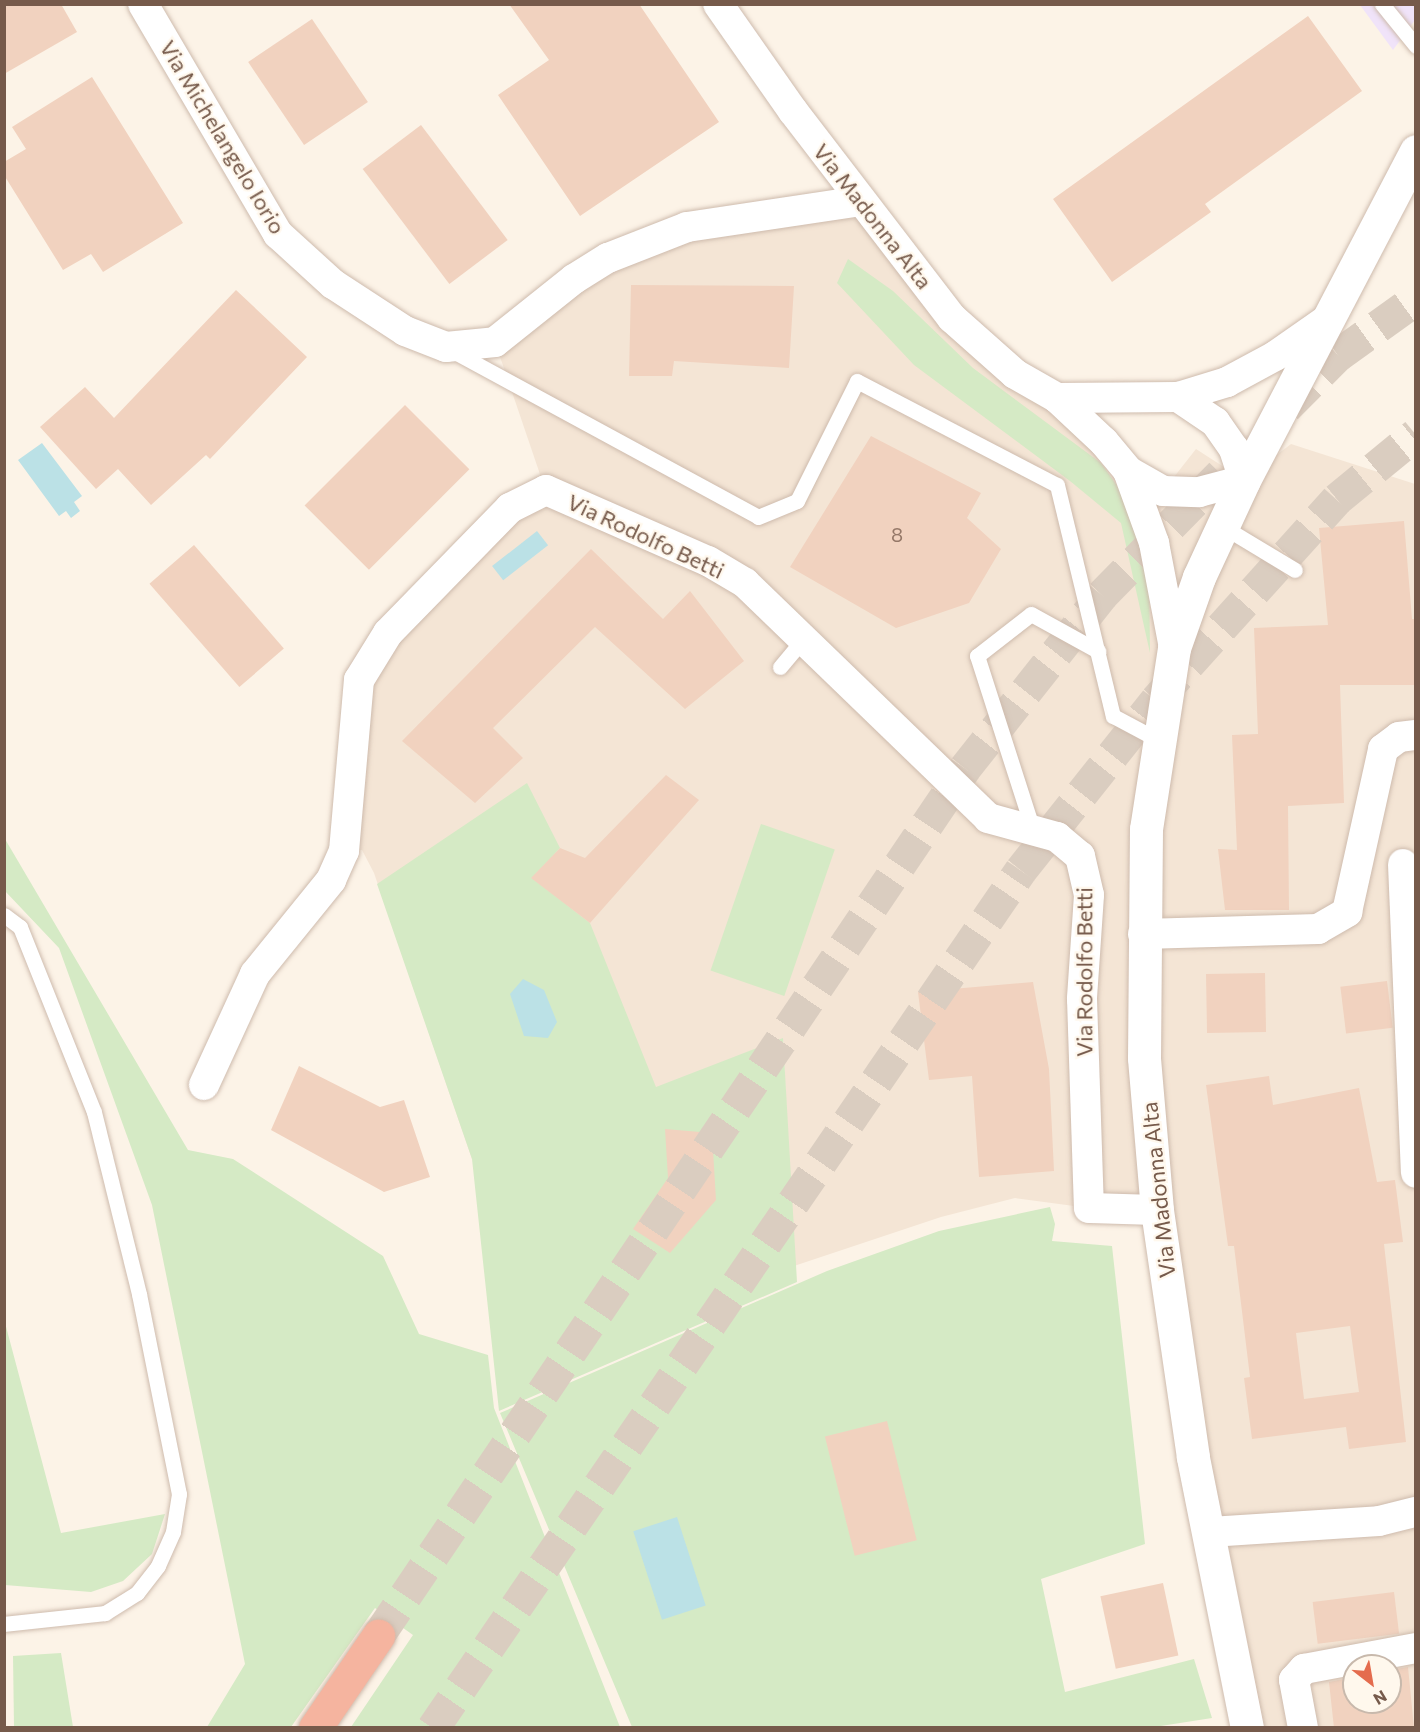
<!DOCTYPE html>
<html>
<head>
<meta charset="utf-8">
<style>
  body { margin:0 }
  #map { position:relative; width:1420px; height:1732px; overflow:hidden; background:#fcf3e7; font-family:Commissioner,sans-serif }
  div>[style] { position:absolute }
  .residential>* { inset:0; background:#f4e5d5 }
  .education>* { inset:0; background:#f0e3f9 }
  .green>* { inset:0; background:#d5eac5; transform-origin:0 0 }
  .water>* { inset:0; background:#bbe1e6; transform-origin:0 0 }
  .building>* { inset:0; background:#f1d2bf; transform-origin:0 0 }
  .highway-tunnel>* { height:33px; margin-top:-16.5px; transform-origin:0; background:repeating-linear-gradient(90deg,#dacdc0 0 33px,transparent 0 49px) }
  .roads { filter:drop-shadow(0 0 2px #cebbad) drop-shadow(0 0 2px #cebbad) }
  .lane>* { height:15px; margin:-7.5px; padding:0 7.5px; transform-origin:7.5px; border-radius:7.5px; background:#fff }
  .street>* { height:30px; margin:-15px; padding:0 15px; transform-origin:15px; border-radius:15px; background:#fff }
  .secondary>* { height:33px; margin:-16.5px; padding:0 16.5px; transform-origin:16.5px; border-radius:16.5px; background:#fff }
  .highway>* { height:33px; margin:-16.5px; padding:0 16.5px; transform-origin:16.5px; border-radius:16.5px; background:#f5b49f }
  span { translate:-50% -50%; white-space:nowrap; text-align:center; line-height:1.15; -webkit-text-stroke:4.5px #fff8ed; paint-order:stroke }
  .number-label { font-size:20px; color:#957868 }
  .number-label span { -webkit-text-stroke-width:0 }
  .street-label { font-size:22px; color:#765a4b }
  .frame { position:absolute; inset:0; border:6px solid #765a4b; pointer-events:none }
  .north { position:absolute; left:1342px; top:1654px; width:60px; height:60px; box-sizing:border-box; background:#fff8ed; border:2px solid #c8b9ac; border-radius:50%; rotate:149deg; font-size:16px; font-weight:700; line-height:24px; text-align:center; color:#765a4b }
  .north::after { content:''; display:block; margin:auto; width:21px; height:27px; background:#e46c4e; clip-path:polygon(50% 0,100% 100%,50% 72%,0 100%) }
</style>
</head>
<body>
<div id="map">
  <div class="residential">
    <i style="clip-path:polygon(evenodd,860px 201px,952px 318px,1163px 491px,1196px 449px,1244px 480px,1291px 444px,1415px 484px,1415px 1727px,1247px 1727px,1157px 1210px,1089px 1208px,1015px 1198px,941px 1217px,794px 1266px,783px 1039px,472px 1159px,374px 873px,362px 850px,344px 851px,359px 680px,545px 489px,495px 342px,608px 258px,860px 201px,1354px 1666px,1390px 1666px,1390px 1702px,1354px 1702px,1354px 1666px)"></i>
  </div>
  <div class="education">
    <i style="clip-path:polygon(1360px 5px,1415px 5px,1415px 20px,1393px 50px)"></i>
  </div>
  <div class="green">
    <i style="clip-path:polygon(848px 259px,893px 291px,973px 368px,1101px 463px,1125px 497px,1149px 566px,1150px 653px,1121px 523px,1070px 481px,914px 365px,837px 283px)"></i>
    <i style="clip-path:polygon(527px 783px,560px 848px,532px 878px,590px 923px,656px 1087px,783px 1038px,797px 1282px,499px 1411px,472px 1159px,377px 884px)"></i>
    <i style="left:761px;top:824px;width:78px;height:155px;rotate:19deg"></i>
    <i style="clip-path:polygon(5px 839px,188px 1150px,233px 1159px,383px 1256px,419px 1334px,488px 1355px,494px 1408px,620px 1727px,351px 1727px,413px 1635px,375px 1608px,291px 1727px,207px 1727px,245px 1664px,152px 1205px,59px 948px,5px 891px)"></i>
    <i style="clip-path:polygon(1050px 1207px,1055px 1224px,1052px 1241px,1112px 1246px,1145px 1544px,1041px 1579px,1065px 1692px,1194px 1659px,1212px 1718px,1148px 1728px,632px 1727px,500px 1413px,827px 1271px,939px 1231px)"></i>
    <i style="clip-path:polygon(4px 1319px,61px 1533px,165px 1514px,152px 1554px,123px 1581px,91px 1592px,5px 1585px)"></i>
    <i style="clip-path:polygon(61px 1653px,73px 1727px,14px 1727px,13px 1656px)"></i>
  </div>
  <div class="water">
    <i style="clip-path:polygon(42px 443px,82px 496px,74px 502px,80px 511px,71px 518px,66px 511px,59px 516px,18px 460px)"></i>
    <i style="left:537px;top:531px;width:18px;height:57px;rotate:52deg"></i>
    <i style="clip-path:polygon(523px 979px,544px 990px,557px 1022px,548px 1038px,524px 1036px,510px 994px)"></i>
    <i style="left:677px;top:1517px;width:93px;height:46px;rotate:72deg"></i>
  </div>
  <div class="building">
    <i style="clip-path:polygon(4px 4px,61px 4px,77px 32px,4px 74px)"></i>
    <i style="clip-path:polygon(509px 4px,639px 4px,719px 122px,580px 216px,498px 95px,549px 60px)"></i>
    <i style="clip-path:polygon(1308px 16px,1362px 91px,1205px 204px,1211px 212px,1112px 282px,1053px 199px)"></i>
    <i style="left:312px;top:19px;width:100px;height:77px;rotate:56deg"></i>
    <i style="clip-path:polygon(92px 77px,183px 223px,103px 272px,91px 254px,63px 270px,4px 175px,4px 162px,26px 149px,12px 127px)"></i>
    <i style="left:421px;top:125px;width:144px;height:73px;rotate:53deg"></i>
    <i style="clip-path:polygon(631px 285px,794px 286px,789px 368px,674px 361px,672px 376px,629px 376px)"></i>
    <i style="clip-path:polygon(236px 290px,307px 357px,210px 459px,206px 455px,151px 505px,118px 469px,96px 489px,40px 427px,85px 387px,114px 418px)"></i>
    <i style="left:405px;top:405px;width:91px;height:142px;rotate:45deg"></i>
    <i style="clip-path:polygon(871px 436px,981px 493px,967px 518px,1001px 549px,969px 603px,896px 628px,790px 567px)"></i>
    <i style="clip-path:polygon(1404px 521px,1412px 619px,1416px 619px,1416px 685px,1340px 685px,1344px 803px,1288px 806px,1289px 910px,1225px 910px,1218px 849px,1237px 850px,1232px 735px,1258px 734px,1254px 628px,1328px 625px,1319px 528px)"></i>
    <i style="left:194px;top:545px;width:137px;height:59px;rotate:49deg"></i>
    <i style="clip-path:polygon(591px 549px,663px 619px,690px 591px,744px 661px,685px 709px,595px 627px,493px 728px,523px 758px,475px 803px,402px 741px)"></i>
    <i style="clip-path:polygon(666px 775px,699px 800px,590px 923px,531px 878px,560px 848px,585px 858px)"></i>
    <i style="left:1265px;top:973px;width:59px;height:59px;rotate:89deg"></i>
    <i style="left:1387px;top:981px;width:47px;height:47px;rotate:83deg"></i>
    <i style="clip-path:polygon(1033px 982px,1049px 1069px,1054px 1171px,979px 1177px,972px 1076px,929px 1080px,918px 992px)"></i>
    <i style="clip-path:polygon(299px 1066px,380px 1107px,404px 1100px,430px 1177px,384px 1192px,271px 1130px)"></i>
    <i style="clip-path:polygon(evenodd,1269px 1076px,1273px 1105px,1359px 1088px,1377px 1182px,1395px 1180px,1403px 1242px,1384px 1244px,1406px 1442px,1349px 1449px,1346px 1427px,1252px 1439px,1244px 1378px,1250px 1377px,1234px 1246px,1228px 1246px,1206px 1085px,1269px 1076px,1350px 1326px,1359px 1392px,1304px 1399px,1296px 1333px,1350px 1326px)"></i>
    <i style="clip-path:polygon(665px 1129px,712px 1133px,716px 1200px,670px 1253px,633px 1229px,668px 1178px)"></i>
    <i style="left:887px;top:1421px;width:123px;height:64px;rotate:76deg"></i>
    <i style="left:1163px;top:1583px;width:74px;height:64px;rotate:78deg"></i>
    <i style="left:1394px;top:1592px;width:42px;height:82px;rotate:83deg"></i>
    <i style="clip-path:polygon(1408px 1667px,1414px 1728px,1334px 1728px,1329px 1682px,1354px 1677px,1354px 1702px,1390px 1702px,1390px 1670px)"></i>
  </div>
  <div class="highway-tunnel">
    <i style="left:1286px;top:407px;width:74px;rotate:-45deg"></i>
    <i style="left:1338px;top:355px;width:96px;rotate:-35.7deg"></i>
    <i style="left:378px;top:1636px;width:1048px;rotate:-55.93deg"></i>
    <i style="left:965px;top:768px;width:221px;rotate:-51.6deg"></i>
    <i style="left:1102px;top:595px;width:170px;rotate:-45.5deg"></i>
    <i style="left:433px;top:1728px;width:1040px;rotate:-55.58deg"></i>
    <i style="left:1021px;top:870px;width:217px;rotate:-51.5deg"></i>
    <i style="left:1156px;top:700px;width:270px;rotate:-48deg"></i>
    <i style="left:1337px;top:499px;width:102px;rotate:-39.4deg"></i>
  </div>
  <div class="roads">
    <div class="lane">
      <i style="left:1382px;top:4px;width:54px;rotate:51deg"></i>
      <i style="left:451px;top:350px;width:349px;rotate:28.5deg"></i>
      <i style="left:758px;top:517px;width:42px;rotate:-22.3deg"></i>
      <i style="left:797px;top:501px;width:134px;rotate:-63.4deg"></i>
      <i style="left:857px;top:381px;width:225px;rotate:27.5deg"></i>
      <i style="left:1057px;top:485px;width:238px;rotate:76.4deg"></i>
      <i style="left:1113px;top:716px;width:53px;rotate:28deg"></i>
      <i style="left:1222px;top:526px;width:85px;rotate:31.1deg"></i>
      <i style="left:780px;top:667px;width:35px;rotate:-50deg"></i>
      <i style="left:1033px;top:830px;width:183px;rotate:-107.8deg"></i>
      <i style="left:977px;top:656px;width:68px;rotate:-37.9deg"></i>
      <i style="left:1031px;top:614px;width:77px;rotate:28.9deg"></i>
      <i style="left:4px;top:915px;width:20px;rotate:37deg"></i>
      <i style="left:20px;top:927px;width:199px;rotate:68.2deg"></i>
      <i style="left:94px;top:1112px;width:187px;rotate:76.1deg"></i>
      <i style="left:139px;top:1294px;width:204px;rotate:78.7deg"></i>
      <i style="left:179px;top:1494px;width:38px;rotate:99deg"></i>
      <i style="left:173px;top:1532px;width:37px;rotate:114deg"></i>
      <i style="left:158px;top:1566px;width:34px;rotate:128deg"></i>
      <i style="left:137px;top:1593px;width:38px;rotate:148deg"></i>
      <i style="left:105px;top:1613px;width:102px;rotate:173.8deg"></i>
    </div>
    <div class="street">
      <i style="left:143px;top:4px;width:267px;rotate:59.6deg"></i>
      <i style="left:278px;top:234px;width:74px;rotate:42.3deg"></i>
      <i style="left:333px;top:284px;width:86px;rotate:33.1deg"></i>
      <i style="left:405px;top:331px;width:44px;rotate:21.3deg"></i>
      <i style="left:446px;top:347px;width:49px;rotate:-5.8deg"></i>
      <i style="left:495px;top:342px;width:101px;rotate:-38.6deg"></i>
      <i style="left:574px;top:279px;width:40px;rotate:-32deg"></i>
      <i style="left:608px;top:258px;width:85px;rotate:-21.4deg"></i>
      <i style="left:687px;top:227px;width:175px;rotate:-8.5deg"></i>
      <i style="left:718px;top:4px;width:131px;rotate:55deg"></i>
      <i style="left:793px;top:111px;width:261px;rotate:52.5deg"></i>
      <i style="left:952px;top:318px;width:84px;rotate:41.6deg"></i>
      <i style="left:1015px;top:374px;width:48px;rotate:29.7deg"></i>
      <i style="left:1057px;top:398px;width:64px;rotate:43.1deg"></i>
      <i style="left:1104px;top:442px;width:38px;rotate:50deg"></i>
      <i style="left:1128px;top:471px;width:77px;rotate:70.1deg"></i>
      <i style="left:1154px;top:543px;width:107px;rotate:79.2deg"></i>
      <i style="left:1057px;top:398px;width:121px;rotate:-0.5deg"></i>
      <i style="left:1178px;top:397px;width:51px;rotate:-17deg"></i>
      <i style="left:1227px;top:382px;width:55px;rotate:-28.4deg"></i>
      <i style="left:1275px;top:356px;width:65px;rotate:-34.9deg"></i>
      <i style="left:1128px;top:471px;width:40px;rotate:29.7deg"></i>
      <i style="left:1163px;top:491px;width:36px;rotate:2deg"></i>
      <i style="left:1199px;top:492px;width:47px;rotate:-14.9deg"></i>
      <i style="left:1244px;top:480px;width:33px;rotate:-108deg"></i>
      <i style="left:1234px;top:449px;width:33px;rotate:-125deg"></i>
      <i style="left:1215px;top:422px;width:45px;rotate:-146deg"></i>
      <i style="left:1403px;top:864px;width:309px;rotate:87.6deg"></i>
      <i style="left:1143px;top:934px;width:175px;rotate:-1.6deg"></i>
      <i style="left:1318px;top:929px;width:34px;rotate:-30deg"></i>
      <i style="left:1347px;top:912px;width:167px;rotate:-77.5deg"></i>
      <i style="left:1383px;top:749px;width:20px;rotate:-37deg"></i>
      <i style="left:1399px;top:737px;width:17px;rotate:-7deg"></i>
      <i style="left:204px;top:1085px;width:122px;rotate:-65.3deg"></i>
      <i style="left:255px;top:974px;width:121px;rotate:-51deg"></i>
      <i style="left:331px;top:880px;width:32px;rotate:-66deg"></i>
      <i style="left:344px;top:851px;width:172px;rotate:-85deg"></i>
      <i style="left:359px;top:680px;width:55px;rotate:-58.3deg"></i>
      <i style="left:388px;top:633px;width:175px;rotate:-45.7deg"></i>
      <i style="left:510px;top:508px;width:40px;rotate:-26.6deg"></i>
      <i style="left:546px;top:490px;width:177px;rotate:23.7deg"></i>
      <i style="left:708px;top:561px;width:43px;rotate:30.7deg"></i>
      <i style="left:745px;top:583px;width:338px;rotate:44deg"></i>
      <i style="left:988px;top:818px;width:72px;rotate:15.4deg"></i>
      <i style="left:1057px;top:837px;width:30px;rotate:40deg"></i>
      <i style="left:1080px;top:856px;width:40px;rotate:77deg"></i>
      <i style="left:1089px;top:895px;width:104px;rotate:93.9deg"></i>
      <i style="left:1082px;top:999px;width:209px;rotate:88.1deg"></i>
      <i style="left:1089px;top:1208px;width:68px;rotate:1.7deg"></i>
      <i style="left:1210px;top:1532px;width:169px;rotate:-3.7deg"></i>
      <i style="left:1379px;top:1521px;width:38px;rotate:-14deg"></i>
      <i style="left:1303px;top:1728px;width:49px;rotate:-100.6deg"></i>
      <i style="left:1294px;top:1680px;width:15px;rotate:-48deg"></i>
      <i style="left:1304px;top:1669px;width:114px;rotate:-10.6deg"></i>
    </div>
    <div class="secondary">
      <i style="left:1247px;top:1728px;width:276px;rotate:-101.3deg"></i>
      <i style="left:1193px;top:1457px;width:250px;rotate:-98.3deg"></i>
      <i style="left:1157px;top:1210px;width:153px;rotate:-94.9deg"></i>
      <i style="left:1144px;top:1058px;width:229px;rotate:-89.5deg"></i>
      <i style="left:1146px;top:829px;width:183px;rotate:-81.2deg"></i>
      <i style="left:1174px;top:648px;width:75px;rotate:-70.6deg"></i>
      <i style="left:1199px;top:577px;width:107px;rotate:-65.1deg"></i>
      <i style="left:1244px;top:480px;width:371px;rotate:-62.4deg"></i>
    </div>
    <div class="highway">
      <i style="left:315px;top:1728px;width:112px;rotate:-55.6deg"></i>
    </div>
  </div>
  <div class="number-label">
    <span style="left:897px;top:534px">8</span>
  </div>
  <div class="street-label">
    <span style="left:223px;top:137px;rotate:59deg">Via Michelangelo Iorio</span>
    <span style="left:873px;top:216px;rotate:52deg">Via Madonna Alta</span>
    <span style="left:646px;top:536px;rotate:25deg">Via Rodolfo Betti</span>
    <span style="left:1084px;top:972px;rotate:-90deg">Via Rodolfo Betti</span>
    <span style="left:1158px;top:1190px;rotate:-96deg">Via Madonna Alta</span>
  </div>
  <div class="frame"></div>
  <div class="north">N</div>
</div>
</body>
</html>
